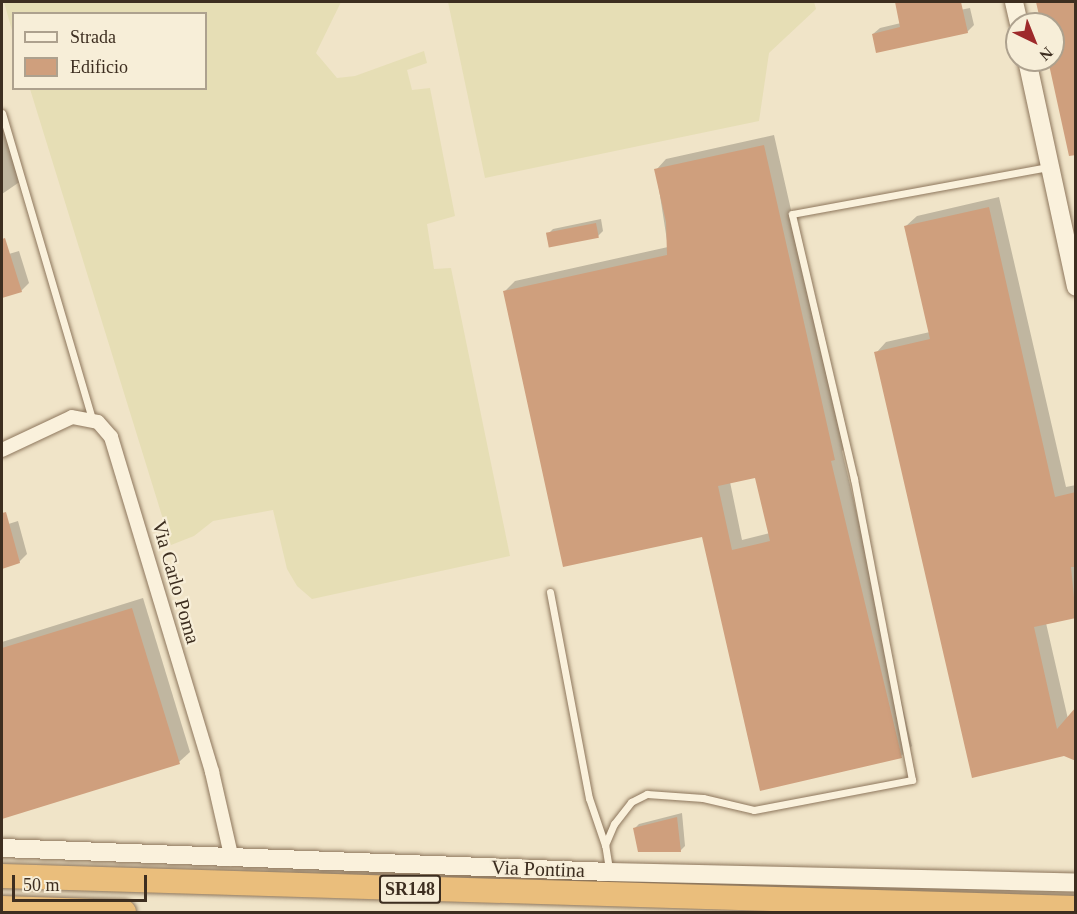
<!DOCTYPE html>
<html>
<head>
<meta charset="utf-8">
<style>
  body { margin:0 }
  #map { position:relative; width:1077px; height:914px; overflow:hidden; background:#f0e4c8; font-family:"Times New Roman",serif }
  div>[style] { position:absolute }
  .farmland>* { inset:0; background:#e6deb5 }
  .shadow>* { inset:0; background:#0003 }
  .building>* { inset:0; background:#cf9f7d; transform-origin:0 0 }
  .roads { filter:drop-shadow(0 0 2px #8d765c) drop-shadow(0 0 2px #8d765c) }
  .service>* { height:7px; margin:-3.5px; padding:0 3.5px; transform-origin:3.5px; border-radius:3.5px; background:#faf1dc }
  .minor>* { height:14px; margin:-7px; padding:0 7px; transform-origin:7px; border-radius:7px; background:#faf1dc }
  .tertiary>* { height:18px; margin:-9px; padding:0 9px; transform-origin:9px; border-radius:9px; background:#faf1dc }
  .trunk>* { height:24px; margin:-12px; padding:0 12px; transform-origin:12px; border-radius:12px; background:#eabe7c }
  span { translate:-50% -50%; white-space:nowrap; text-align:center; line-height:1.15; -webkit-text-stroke:4.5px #f7eed8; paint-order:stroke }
  .shield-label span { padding:2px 4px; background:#f7eed8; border:2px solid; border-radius:4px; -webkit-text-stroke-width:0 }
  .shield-label { font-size:18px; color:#3d2e20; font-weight:700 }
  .street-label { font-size:20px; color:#3d2e20 }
  .frame { position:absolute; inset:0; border:3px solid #3d2e20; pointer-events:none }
  .legend { position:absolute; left:12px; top:12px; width:195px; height:78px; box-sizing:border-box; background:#f7eed8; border:2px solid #ada18e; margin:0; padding:8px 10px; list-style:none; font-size:18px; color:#3d2e20 }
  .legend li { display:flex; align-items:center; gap:12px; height:30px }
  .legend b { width:30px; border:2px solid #ada18e }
  .north { position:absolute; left:1005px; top:12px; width:60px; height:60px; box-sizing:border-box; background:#f7eed8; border:2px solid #ada18e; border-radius:50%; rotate:137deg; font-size:16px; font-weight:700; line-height:24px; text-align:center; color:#3d2e20 }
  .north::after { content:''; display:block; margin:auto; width:21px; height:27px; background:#9e2a2b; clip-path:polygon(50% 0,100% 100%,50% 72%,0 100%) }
  .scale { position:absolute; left:12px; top:875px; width:135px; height:27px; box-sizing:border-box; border:3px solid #3d2e20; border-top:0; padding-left:8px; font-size:18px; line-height:21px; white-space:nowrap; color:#3d2e20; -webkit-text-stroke:4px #f7eed8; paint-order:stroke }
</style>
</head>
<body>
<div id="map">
  <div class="farmland">
    <i style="clip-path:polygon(4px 2px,341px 2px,316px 53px,337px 78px,355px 76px,424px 51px,427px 63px,407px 70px,412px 90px,430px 88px,455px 216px,427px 224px,434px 269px,451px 268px,510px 556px,312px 599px,297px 586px,287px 569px,273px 510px,213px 521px,194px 536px,171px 545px,30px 89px,206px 88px,206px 14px,14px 14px,13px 34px)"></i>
    <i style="clip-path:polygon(448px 2px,814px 2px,816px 9px,769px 53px,759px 121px,485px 178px)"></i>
  </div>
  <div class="shadow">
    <i style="clip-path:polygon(897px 2px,953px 2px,955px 11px,970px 8px,974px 25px,967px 32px,873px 34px,880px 28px,901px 23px)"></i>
    <i style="clip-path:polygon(2px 118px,21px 181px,2px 194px)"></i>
    <i style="clip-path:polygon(evenodd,774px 135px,845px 448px,842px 451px,912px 746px,901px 756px,703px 535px,505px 291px,515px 281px,668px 247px,656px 170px,666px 159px,774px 135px,756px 476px,770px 533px,742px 540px,730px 482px,756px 476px)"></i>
    <i style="clip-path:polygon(999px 197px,1066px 487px,1076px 485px,1076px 616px,1046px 623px,1068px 719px,1064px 755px,876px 353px,886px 342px,930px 332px,906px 226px,917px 216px)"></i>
    <i style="clip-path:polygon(601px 219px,603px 231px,598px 236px,548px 234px,553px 229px)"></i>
    <i style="clip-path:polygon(19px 251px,29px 283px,21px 291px,2px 296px,2px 256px)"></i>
    <i style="clip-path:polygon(18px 521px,27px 554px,19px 562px,2px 567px,2px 526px)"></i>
    <i style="clip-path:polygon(143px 598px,190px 752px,179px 762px,2px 817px,2px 642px)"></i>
    <i style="clip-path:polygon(682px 813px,685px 846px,680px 851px,634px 829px,639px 824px)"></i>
  </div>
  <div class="building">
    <i style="clip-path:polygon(895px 2px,961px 2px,968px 33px,876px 53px,872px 34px,900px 27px)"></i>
    <i style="clip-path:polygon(1036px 2px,1076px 2px,1076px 155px,1069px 156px,1048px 60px,1053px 60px,1053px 24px,1041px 24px)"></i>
    <i style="clip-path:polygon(evenodd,764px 145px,835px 460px,831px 461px,902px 758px,760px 791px,702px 537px,563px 567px,503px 291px,667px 255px,666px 222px,654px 169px,764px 145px,755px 478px,770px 541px,732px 550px,718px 486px,755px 478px)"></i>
    <i style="clip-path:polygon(989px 207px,1055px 497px,1076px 492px,1076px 567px,1071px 567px,1076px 618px,1034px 627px,1057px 729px,1076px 707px,1076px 761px,1064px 756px,972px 778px,874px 352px,930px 339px,904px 226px)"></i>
    <i style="left:596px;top:223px;width:15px;height:51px;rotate:79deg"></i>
    <i style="clip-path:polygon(5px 238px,22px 292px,2px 298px,2px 239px)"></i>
    <i style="clip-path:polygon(6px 512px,20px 563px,2px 569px,2px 513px)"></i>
    <i style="clip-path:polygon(132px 608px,180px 764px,2px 819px,2px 648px)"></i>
    <i style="clip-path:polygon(677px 817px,681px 852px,638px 852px,633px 828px)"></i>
  </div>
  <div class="roads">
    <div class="service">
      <i style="left:2px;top:113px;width:319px;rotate:73.6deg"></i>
      <i style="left:550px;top:592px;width:210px;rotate:79.3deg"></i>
      <i style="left:589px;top:798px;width:50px;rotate:71.2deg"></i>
      <i style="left:609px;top:869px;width:24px;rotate:-99deg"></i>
      <i style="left:605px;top:845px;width:23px;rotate:-67deg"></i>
      <i style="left:614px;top:824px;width:28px;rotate:-52deg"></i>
      <i style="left:631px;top:802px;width:18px;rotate:-27deg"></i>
      <i style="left:647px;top:794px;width:56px;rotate:4.1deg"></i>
      <i style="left:703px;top:798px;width:52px;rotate:13.2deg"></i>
      <i style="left:754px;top:810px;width:161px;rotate:-10.8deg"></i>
      <i style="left:912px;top:780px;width:307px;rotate:-100.9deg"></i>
      <i style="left:854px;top:479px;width:272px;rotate:-103.2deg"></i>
      <i style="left:792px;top:214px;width:261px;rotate:-10.4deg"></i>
    </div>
    <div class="minor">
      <i style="left:2px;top:450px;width:77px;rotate:-25.2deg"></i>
      <i style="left:72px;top:417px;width:26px;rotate:11deg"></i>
      <i style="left:98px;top:422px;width:20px;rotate:49deg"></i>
      <i style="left:111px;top:437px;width:350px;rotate:73.2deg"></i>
      <i style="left:212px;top:772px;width:89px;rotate:77.1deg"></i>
    </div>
    <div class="tertiary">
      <i style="left:1014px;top:2px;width:23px;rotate:77deg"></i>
      <i style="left:1027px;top:60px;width:232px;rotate:77.8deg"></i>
      <i style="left:2px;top:848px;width:607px;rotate:2.26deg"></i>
      <i style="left:609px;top:872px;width:467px;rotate:1.3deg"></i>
    </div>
    <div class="trunk">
      <i style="left:2px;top:876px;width:1074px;rotate:1.71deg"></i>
      <i style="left:2px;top:908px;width:122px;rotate:1.9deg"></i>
    </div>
  </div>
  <div class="shield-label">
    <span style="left:410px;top:889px">SR148</span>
  </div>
  <div class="street-label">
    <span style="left:176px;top:582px;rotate:74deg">Via Carlo Poma</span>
    <span style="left:538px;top:869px;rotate:2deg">Via Pontina</span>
  </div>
  <div class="frame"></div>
  <ul class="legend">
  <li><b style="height:8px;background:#faf1dc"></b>Strada</li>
  <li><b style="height:16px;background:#cf9f7d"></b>Edificio</li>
  </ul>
  <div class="north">N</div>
  <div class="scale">50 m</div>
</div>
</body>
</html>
